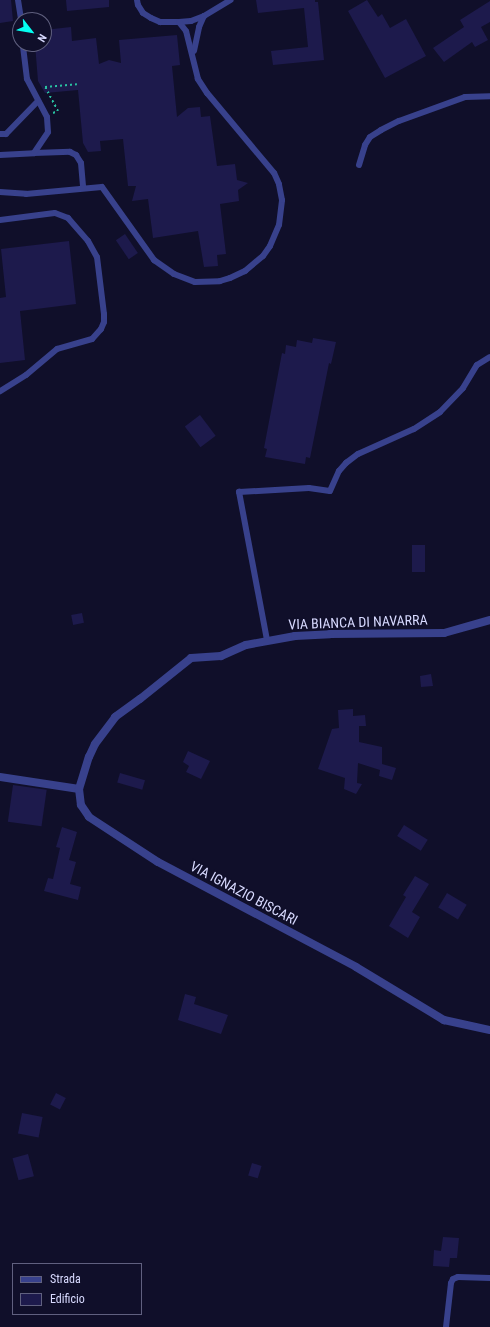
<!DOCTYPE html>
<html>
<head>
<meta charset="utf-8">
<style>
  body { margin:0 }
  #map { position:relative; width:490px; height:1327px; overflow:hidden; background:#100f2a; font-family:"Roboto Condensed",sans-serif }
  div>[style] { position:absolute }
  .building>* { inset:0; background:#1d1a4c; transform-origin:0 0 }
  .path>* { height:2px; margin-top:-1px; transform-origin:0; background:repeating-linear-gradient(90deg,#29c2a1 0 2px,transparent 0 5px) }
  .lane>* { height:6px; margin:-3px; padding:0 3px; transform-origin:3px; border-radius:3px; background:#38418c }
  .street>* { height:8px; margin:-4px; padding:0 4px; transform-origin:4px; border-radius:4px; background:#38418c }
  span { translate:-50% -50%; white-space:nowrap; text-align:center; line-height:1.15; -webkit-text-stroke:3px #100f2a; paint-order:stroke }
  .street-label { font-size:14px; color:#d8daff }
  .legend { position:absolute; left:12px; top:1263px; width:130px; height:52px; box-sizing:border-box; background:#100f2a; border:1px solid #60607f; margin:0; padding:5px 7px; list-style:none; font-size:12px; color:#d8daff }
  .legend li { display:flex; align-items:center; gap:8px; height:20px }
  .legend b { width:20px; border:1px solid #60607f }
  .north { position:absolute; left:12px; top:12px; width:40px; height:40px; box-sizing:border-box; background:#100f2a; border:1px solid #60607f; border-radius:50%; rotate:121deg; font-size:11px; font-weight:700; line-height:16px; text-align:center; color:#d8daff }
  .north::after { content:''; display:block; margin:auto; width:14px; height:18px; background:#04fff2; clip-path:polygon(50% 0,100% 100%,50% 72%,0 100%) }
</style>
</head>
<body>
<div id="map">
  <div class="building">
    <i style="clip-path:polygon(0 0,11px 0,13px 21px,0 23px)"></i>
    <i style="clip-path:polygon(66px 0,109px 0,109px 7px,67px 11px)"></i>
    <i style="clip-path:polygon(256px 0,315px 0,315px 2px,318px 2px,324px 60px,273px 65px,271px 51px,308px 47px,304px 8px,258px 13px)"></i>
    <i style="clip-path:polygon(367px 0,378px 17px,382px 14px,390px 28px,406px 19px,426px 56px,385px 78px,348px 11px)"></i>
    <i style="clip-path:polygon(490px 1px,490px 22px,481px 27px,488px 40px,475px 47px,472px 42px,444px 62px,433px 48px,464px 27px,460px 20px)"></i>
    <i style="clip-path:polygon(71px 27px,72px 41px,96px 38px,99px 64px,109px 60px,121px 63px,119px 40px,177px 35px,180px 65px,172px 66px,177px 117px,188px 108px,200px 107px,201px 117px,210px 116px,217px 166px,235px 164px,237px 180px,248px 183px,238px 190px,239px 201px,220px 204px,226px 254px,217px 255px,218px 266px,204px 267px,198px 231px,153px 238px,148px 199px,132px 201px,136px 186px,128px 186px,123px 139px,100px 141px,101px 151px,88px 152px,83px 143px,78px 90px,45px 93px,38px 81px,35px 44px,44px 44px,44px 30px)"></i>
    <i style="left:125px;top:234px;width:23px;height:11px;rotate:56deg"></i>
    <i style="clip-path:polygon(69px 241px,76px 304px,20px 311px,25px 360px,0 363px,0 298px,6px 297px,1px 249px)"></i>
    <i style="clip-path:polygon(313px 338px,336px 342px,331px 364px,329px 363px,310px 458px,306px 457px,305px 464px,265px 457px,267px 449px,264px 448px,282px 353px,285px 354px,286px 345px,296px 347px,297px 340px,312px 343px)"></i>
    <i style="left:200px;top:415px;width:26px;height:19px;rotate:53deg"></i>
    <i style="left:412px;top:545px;width:13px;height:27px"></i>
    <i style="left:82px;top:613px;width:10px;height:11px;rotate:79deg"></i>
    <i style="clip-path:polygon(431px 674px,433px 686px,421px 687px,420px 676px)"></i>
    <i style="clip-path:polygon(353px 709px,353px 716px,365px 715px,366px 726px,359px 726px,359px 742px,382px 747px,382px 764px,396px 768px,392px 780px,379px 776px,380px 770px,358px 763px,357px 783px,362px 784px,356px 794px,344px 789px,345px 778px,318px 769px,332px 729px,339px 728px,338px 710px)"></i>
    <i style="clip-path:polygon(188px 751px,210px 761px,201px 779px,186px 772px,189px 766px,183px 762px)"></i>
    <i style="left:120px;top:773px;width:26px;height:10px;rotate:16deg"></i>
    <i style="left:13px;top:785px;width:34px;height:37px;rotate:8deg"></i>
    <i style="left:404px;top:825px;width:28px;height:13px;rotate:32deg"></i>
    <i style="clip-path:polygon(62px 827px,77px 832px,69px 860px,76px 862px,70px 884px,81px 887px,78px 900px,44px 891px,48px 878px,53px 879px,60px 848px,56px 847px)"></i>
    <i style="clip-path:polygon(415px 876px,429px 884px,412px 912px,420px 917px,408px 938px,389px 926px,406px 897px,403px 895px)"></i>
    <i style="left:447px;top:893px;width:23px;height:17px;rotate:31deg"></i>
    <i style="clip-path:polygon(185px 994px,196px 997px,194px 1004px,228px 1015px,221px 1034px,178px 1020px)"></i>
    <i style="left:56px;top:1093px;width:11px;height:13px;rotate:27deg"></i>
    <i style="left:22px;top:1113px;width:21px;height:21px;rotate:11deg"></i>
    <i style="left:28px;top:1154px;width:23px;height:16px;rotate:75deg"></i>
    <i style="left:252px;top:1163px;width:10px;height:13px;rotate:17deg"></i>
    <i style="clip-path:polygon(443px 1237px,459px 1238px,457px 1258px,450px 1258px,449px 1267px,433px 1266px,434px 1250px,441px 1251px)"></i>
  </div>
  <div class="path">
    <i style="left:53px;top:113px;width:5px;rotate:-22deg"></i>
    <i style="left:58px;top:111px;width:27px;rotate:-118deg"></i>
    <i style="left:45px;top:87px;width:32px;rotate:-5deg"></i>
  </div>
  <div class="lane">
    <i style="left:18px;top:0;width:20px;rotate:81deg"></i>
    <i style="left:137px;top:0;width:5px;rotate:79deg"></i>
    <i style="left:138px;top:5px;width:9px;rotate:58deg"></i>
    <i style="left:143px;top:13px;width:9px;rotate:32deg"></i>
    <i style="left:151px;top:18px;width:10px;rotate:24deg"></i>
    <i style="left:160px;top:22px;width:19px"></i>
    <i style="left:179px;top:22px;width:12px;rotate:-5deg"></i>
    <i style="left:191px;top:21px;width:14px;rotate:-21deg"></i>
    <i style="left:204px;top:16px;width:31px;rotate:-31deg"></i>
    <i style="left:194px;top:51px;width:25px;rotate:-78deg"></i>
    <i style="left:199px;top:27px;width:12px;rotate:-66deg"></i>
    <i style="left:0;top:134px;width:6px"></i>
    <i style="left:6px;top:134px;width:46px;rotate:-45.9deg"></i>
    <i style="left:34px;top:153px;width:36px;rotate:-2deg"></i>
    <i style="left:70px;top:152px;width:7px;rotate:27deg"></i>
    <i style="left:76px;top:155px;width:9px;rotate:58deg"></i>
    <i style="left:81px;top:163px;width:25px;rotate:85deg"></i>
    <i style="left:0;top:155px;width:34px;rotate:-3deg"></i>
    <i style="left:34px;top:153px;width:25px;rotate:-56deg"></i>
    <i style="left:48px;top:132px;width:15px;rotate:-94deg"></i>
    <i style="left:47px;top:117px;width:43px;rotate:-117.8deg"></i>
    <i style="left:27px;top:79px;width:35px;rotate:-97deg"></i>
    <i style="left:359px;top:165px;width:21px;rotate:-73deg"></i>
    <i style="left:365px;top:145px;width:9px;rotate:-58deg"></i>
    <i style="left:370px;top:137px;width:13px;rotate:-32deg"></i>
    <i style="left:381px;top:130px;width:20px;rotate:-27deg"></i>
    <i style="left:399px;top:121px;width:70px;rotate:-20deg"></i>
    <i style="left:465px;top:97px;width:25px;rotate:-2deg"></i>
    <i style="left:0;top:192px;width:26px;rotate:4deg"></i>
    <i style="left:26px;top:194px;width:76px;rotate:-5.3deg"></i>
    <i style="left:102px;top:187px;width:90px;rotate:54.5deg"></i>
    <i style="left:154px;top:260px;width:24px;rotate:35deg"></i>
    <i style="left:174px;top:274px;width:22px;rotate:21deg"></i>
    <i style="left:195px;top:282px;width:25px;rotate:-2deg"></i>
    <i style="left:220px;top:281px;width:10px;rotate:-17deg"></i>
    <i style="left:230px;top:278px;width:17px;rotate:-25deg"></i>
    <i style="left:245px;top:271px;width:23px;rotate:-40deg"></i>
    <i style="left:263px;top:256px;width:12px;rotate:-55deg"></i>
    <i style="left:270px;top:246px;width:23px;rotate:-67deg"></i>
    <i style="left:279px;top:225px;width:25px;rotate:-83deg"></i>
    <i style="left:282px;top:200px;width:16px;rotate:-101deg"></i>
    <i style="left:279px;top:184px;width:12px;rotate:-114deg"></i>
    <i style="left:274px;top:173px;width:104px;rotate:-129.9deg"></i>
    <i style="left:207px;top:93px;width:17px;rotate:-123deg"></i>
    <i style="left:198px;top:79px;width:49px;rotate:-104deg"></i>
    <i style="left:186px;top:31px;width:11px;rotate:-128deg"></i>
    <i style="left:0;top:220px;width:55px;rotate:-7.3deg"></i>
    <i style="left:55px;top:213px;width:14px;rotate:21deg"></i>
    <i style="left:68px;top:218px;width:30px;rotate:49deg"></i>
    <i style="left:88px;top:241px;width:18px;rotate:61deg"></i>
    <i style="left:97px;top:257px;width:57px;rotate:83deg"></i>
    <i style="left:104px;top:314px;width:8px;rotate:90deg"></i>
    <i style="left:104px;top:322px;width:8px;rotate:113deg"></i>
    <i style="left:101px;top:329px;width:13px;rotate:132deg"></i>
    <i style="left:92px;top:339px;width:36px;rotate:164deg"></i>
    <i style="left:57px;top:349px;width:40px;rotate:140deg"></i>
    <i style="left:26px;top:375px;width:31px;rotate:148deg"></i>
    <i style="left:267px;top:640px;width:151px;rotate:-100.7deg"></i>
    <i style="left:239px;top:492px;width:70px;rotate:-3.3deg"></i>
    <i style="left:309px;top:488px;width:21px;rotate:8deg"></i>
    <i style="left:330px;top:491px;width:22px;rotate:-66deg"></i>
    <i style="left:339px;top:471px;width:11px;rotate:-49deg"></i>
    <i style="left:346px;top:463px;width:15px;rotate:-37deg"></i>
    <i style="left:358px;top:454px;width:61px;rotate:-24.1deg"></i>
    <i style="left:414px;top:429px;width:31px;rotate:-33deg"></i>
    <i style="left:440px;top:412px;width:33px;rotate:-46deg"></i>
    <i style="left:463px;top:388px;width:27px;rotate:-59deg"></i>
    <i style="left:477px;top:365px;width:15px;rotate:-32deg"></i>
    <i style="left:446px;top:1327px;width:44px;rotate:-83.5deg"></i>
    <i style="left:451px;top:1283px;width:4px;rotate:-63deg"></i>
    <i style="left:453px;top:1279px;width:5px;rotate:-22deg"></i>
    <i style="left:458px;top:1277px;width:32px;rotate:2deg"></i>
  </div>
  <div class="street">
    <i style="left:0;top:777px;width:80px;rotate:8.6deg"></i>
    <i style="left:79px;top:789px;width:16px;rotate:83deg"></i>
    <i style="left:81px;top:805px;width:14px;rotate:56deg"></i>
    <i style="left:89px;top:817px;width:82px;rotate:33.1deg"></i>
    <i style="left:158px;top:862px;width:224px;rotate:27.9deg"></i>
    <i style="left:356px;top:967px;width:103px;rotate:31.1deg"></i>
    <i style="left:444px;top:1020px;width:47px;rotate:12.3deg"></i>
    <i style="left:79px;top:789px;width:34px;rotate:-73deg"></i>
    <i style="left:89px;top:757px;width:14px;rotate:-65deg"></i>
    <i style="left:95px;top:744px;width:34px;rotate:-53deg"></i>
    <i style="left:115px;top:717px;width:31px;rotate:-36deg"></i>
    <i style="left:140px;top:699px;width:65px;rotate:-38.8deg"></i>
    <i style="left:191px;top:658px;width:30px;rotate:-4deg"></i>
    <i style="left:221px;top:656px;width:27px;rotate:-24deg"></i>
    <i style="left:246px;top:645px;width:50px;rotate:-10.4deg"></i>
    <i style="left:295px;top:636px;width:35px;rotate:-3deg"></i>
    <i style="left:330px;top:634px;width:114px;rotate:-0.5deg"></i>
    <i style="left:444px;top:633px;width:48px;rotate:-15.8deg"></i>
  </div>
  <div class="street-label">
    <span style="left:358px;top:622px;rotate:-2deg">VIA BIANCA DI NAVARRA</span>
    <span style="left:244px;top:893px;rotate:28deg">VIA IGNAZIO BISCARI</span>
  </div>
  <ul class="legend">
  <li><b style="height:5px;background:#38418c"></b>Strada</li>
  <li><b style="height:11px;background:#1d1a4c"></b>Edificio</li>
  </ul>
  <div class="north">N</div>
</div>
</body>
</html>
